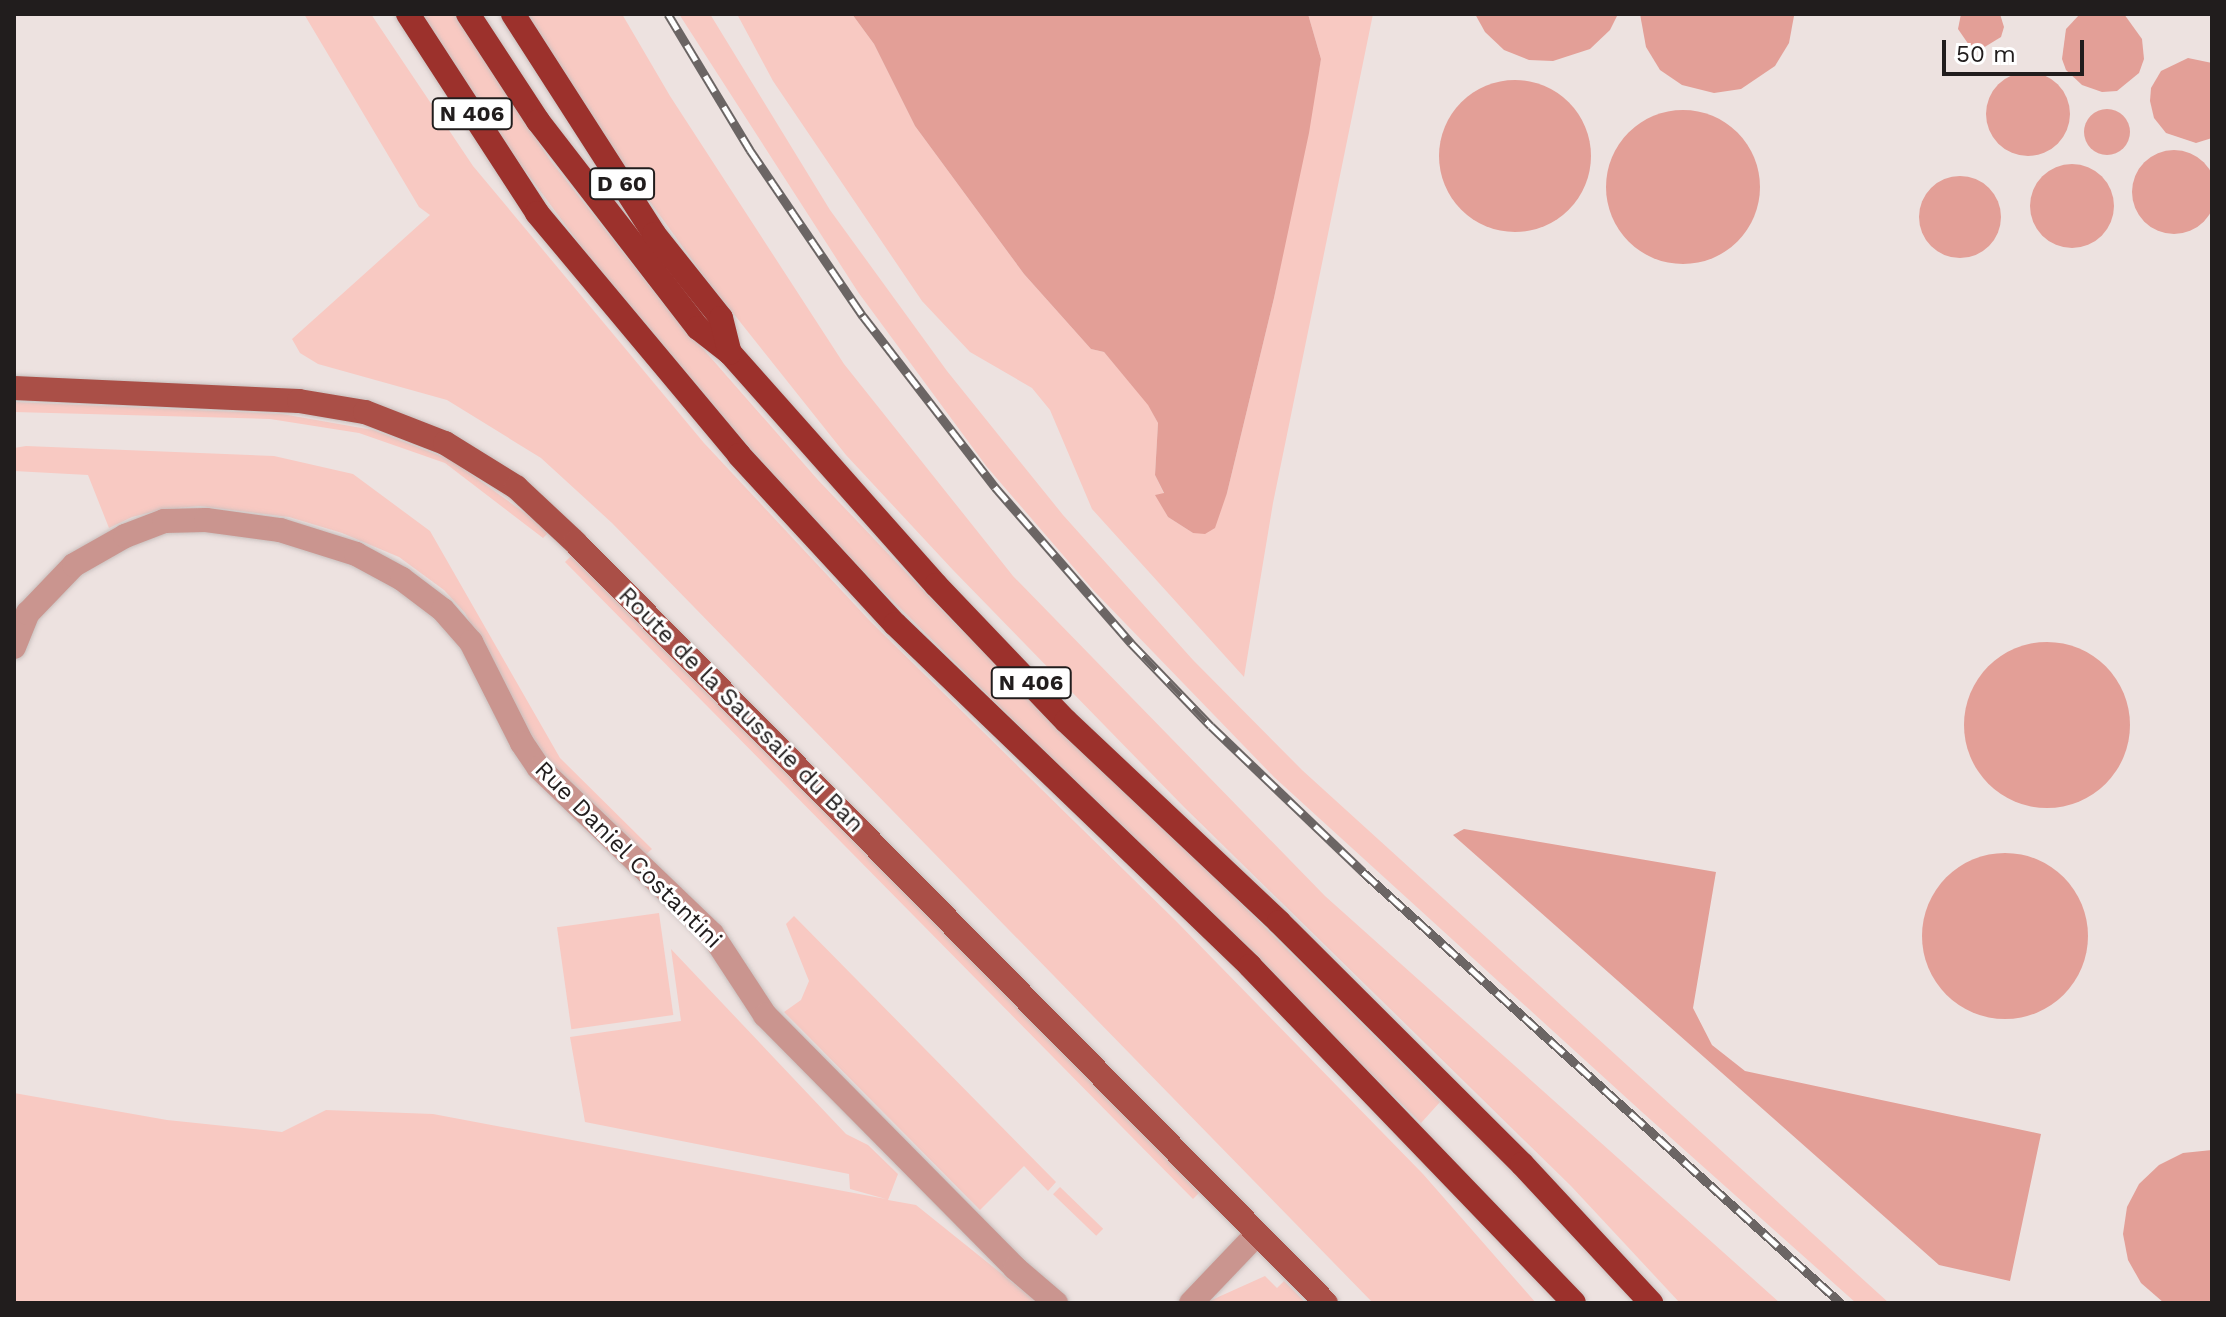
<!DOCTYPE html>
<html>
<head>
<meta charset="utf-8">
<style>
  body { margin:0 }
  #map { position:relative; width:2226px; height:1317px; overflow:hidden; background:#ede2e0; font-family:"Work Sans",sans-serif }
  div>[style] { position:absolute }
  .green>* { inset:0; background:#f8c9c2; transform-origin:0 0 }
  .water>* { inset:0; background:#e39f97 }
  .round { border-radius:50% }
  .roads { filter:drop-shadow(0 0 2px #c8bfbd) drop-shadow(0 0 2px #c8bfbd) }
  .minor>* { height:24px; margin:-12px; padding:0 12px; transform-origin:12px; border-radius:12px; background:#ca958f }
  .major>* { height:24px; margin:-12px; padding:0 12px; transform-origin:12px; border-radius:12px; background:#aa4f47 }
  .highway>* { height:24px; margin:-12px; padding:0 12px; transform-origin:12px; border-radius:12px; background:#9c312c }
  .rail>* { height:9px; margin-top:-4.5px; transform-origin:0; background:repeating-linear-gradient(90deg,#fff 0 18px,#6b6564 0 36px); box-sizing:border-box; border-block:2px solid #6b6564 }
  span { translate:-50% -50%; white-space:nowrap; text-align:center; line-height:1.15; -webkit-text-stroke:6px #fff; paint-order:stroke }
  .shield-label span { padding:2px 6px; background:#fff; border:2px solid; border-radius:6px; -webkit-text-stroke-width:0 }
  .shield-label { font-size:22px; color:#211d1d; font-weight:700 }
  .street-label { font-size:24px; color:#211d1d }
  .frame { position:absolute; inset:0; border:16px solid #211d1d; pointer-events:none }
  .scale { position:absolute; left:1942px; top:40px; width:142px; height:36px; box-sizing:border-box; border:4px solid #211d1d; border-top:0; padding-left:10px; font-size:24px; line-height:28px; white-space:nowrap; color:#211d1d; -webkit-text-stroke:6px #fff; paint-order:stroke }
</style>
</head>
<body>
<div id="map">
  <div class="green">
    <i style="clip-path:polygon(304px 14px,371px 14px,473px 166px,704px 443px,870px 621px,1177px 922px,1423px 1174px,1536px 1303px,1373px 1303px,612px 523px,541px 458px,447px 400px,318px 364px,300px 353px,292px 339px,430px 215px,419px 207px)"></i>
    <i style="clip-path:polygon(420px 14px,455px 14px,550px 160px,662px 302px,818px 480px,957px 626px,1064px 727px,1440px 1102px,1421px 1123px,818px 527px,618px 296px,518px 161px)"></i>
    <i style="clip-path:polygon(528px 14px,622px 14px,670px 96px,844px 364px,1013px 576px,1325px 896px,1780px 1303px,1680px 1303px,1571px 1186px,1184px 807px,953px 570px,846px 455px,706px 279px,579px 104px)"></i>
    <i style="clip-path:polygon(679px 14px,710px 14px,830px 210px,947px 371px,1063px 515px,1193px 660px,1302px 770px,1889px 1303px,1856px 1303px,1642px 1112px,1274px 777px,1094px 591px,987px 467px,858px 292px)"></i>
    <i style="clip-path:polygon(737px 14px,852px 14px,874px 44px,915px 126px,1024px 274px,1091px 349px,1104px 352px,1148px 404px,1158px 423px,1155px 475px,1164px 494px,1156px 495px,1168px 517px,1193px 533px,1227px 493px,1274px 298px,1321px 59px,1308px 14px,1373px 14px,1273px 503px,1244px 677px,1092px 509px,1050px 410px,1032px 388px,970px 352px,922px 301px,773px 81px)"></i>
    <i style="clip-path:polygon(14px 402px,282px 414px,373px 430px,451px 460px,550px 531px,543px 538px,445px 463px,359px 433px,270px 419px,14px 412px)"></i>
    <i style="clip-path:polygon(26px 446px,274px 456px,353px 474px,430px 531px,560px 758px,652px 849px,645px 855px,548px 765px,465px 613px,444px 590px,399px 557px,342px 533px,289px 517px,200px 506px,164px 509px,132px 517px,109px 528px,88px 475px,14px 471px,14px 448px)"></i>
    <i style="clip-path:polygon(573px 554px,1134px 1123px,1199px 1193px,1193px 1199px,565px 562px)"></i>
    <i style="left:659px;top:913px;width:103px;height:103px;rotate:82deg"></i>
    <i style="clip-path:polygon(794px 916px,1056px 1182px,1048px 1191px,1024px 1166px,980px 1210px,784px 1012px,801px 1000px,809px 981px,786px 924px)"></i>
    <i style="clip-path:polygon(671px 949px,846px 1134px,868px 1145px,898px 1174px,888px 1200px,916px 1205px,1038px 1303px,14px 1303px,14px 1093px,167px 1120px,282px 1132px,326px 1110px,433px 1114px,886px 1199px,850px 1189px,849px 1174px,585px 1122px,570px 1037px,681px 1021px)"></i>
    <i style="left:1060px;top:1187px;width:60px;height:10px;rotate:44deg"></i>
    <i style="clip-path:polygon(1265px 1276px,1277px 1288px,1284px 1281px,1306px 1303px,1205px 1303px)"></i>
  </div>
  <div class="water">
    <i style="clip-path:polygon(852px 14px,1308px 14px,1321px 59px,1309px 133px,1274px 298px,1227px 493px,1215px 528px,1205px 534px,1193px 533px,1168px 517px,1155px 495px,1164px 493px,1155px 475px,1158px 423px,1148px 405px,1104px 352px,1091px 349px,1024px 274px,915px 126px,874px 44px)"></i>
    <i style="clip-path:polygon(1475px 14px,1618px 14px,1610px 30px,1590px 49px,1553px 61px,1529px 60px,1504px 50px,1485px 32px)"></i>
    <i style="clip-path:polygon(1640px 14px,1794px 14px,1794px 16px,1789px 43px,1775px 66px,1741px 89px,1714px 93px,1682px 85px,1660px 70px,1646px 47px)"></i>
    <i style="clip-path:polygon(1961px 14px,2000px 14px,2004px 27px,2001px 37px,1983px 48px,1969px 45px,1958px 29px)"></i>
    <i style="clip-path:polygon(2124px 14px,2142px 39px,2144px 59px,2139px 73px,2117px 91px,2102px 92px,2082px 85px,2066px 70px,2062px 59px,2066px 29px,2080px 14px)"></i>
    <i style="clip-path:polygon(2188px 58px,2212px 63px,2212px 138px,2196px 143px,2166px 133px,2154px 118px,2150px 101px,2151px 88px,2161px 71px)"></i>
    <i class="round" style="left:1986px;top:72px;width:84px;height:84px"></i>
    <i class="round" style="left:1439px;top:80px;width:152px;height:152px"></i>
    <i class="round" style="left:2084px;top:109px;width:46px;height:46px"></i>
    <i class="round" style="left:1606px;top:110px;width:154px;height:154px"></i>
    <i class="round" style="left:2132px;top:150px;width:84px;height:84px"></i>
    <i class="round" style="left:2030px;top:164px;width:84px;height:84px"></i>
    <i class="round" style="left:1919px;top:176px;width:82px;height:82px"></i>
    <i class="round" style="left:1964px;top:642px;width:166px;height:166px"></i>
    <i style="clip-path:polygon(1464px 829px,1716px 872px,1693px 1008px,1712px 1045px,1745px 1071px,2041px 1134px,2010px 1281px,1939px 1265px,1453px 835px)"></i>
    <i class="round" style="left:1922px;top:853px;width:166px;height:166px"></i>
    <i style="clip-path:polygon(2212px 1150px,2212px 1303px,2164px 1303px,2141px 1283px,2128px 1260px,2123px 1234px,2127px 1207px,2139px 1184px,2159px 1165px,2183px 1153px)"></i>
  </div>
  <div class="roads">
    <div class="minor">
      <i style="left:14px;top:647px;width:37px;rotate:-68deg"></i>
      <i style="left:28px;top:613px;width:66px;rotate:-46.2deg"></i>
      <i style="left:74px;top:565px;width:59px;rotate:-29.6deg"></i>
      <i style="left:125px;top:536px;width:42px;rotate:-21deg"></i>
      <i style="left:164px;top:521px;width:42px;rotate:-1.4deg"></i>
      <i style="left:206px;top:520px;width:75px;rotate:7.7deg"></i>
      <i style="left:280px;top:530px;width:80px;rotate:17.5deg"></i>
      <i style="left:356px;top:554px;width:52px;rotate:28.5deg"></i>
      <i style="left:402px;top:579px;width:51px;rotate:37.1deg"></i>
      <i style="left:443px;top:610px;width:43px;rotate:48.8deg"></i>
      <i style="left:471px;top:642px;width:113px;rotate:63.2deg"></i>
      <i style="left:522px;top:743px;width:30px;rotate:56deg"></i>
      <i style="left:539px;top:768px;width:240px;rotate:43.8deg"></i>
      <i style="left:712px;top:934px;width:97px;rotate:56.8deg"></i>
      <i style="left:765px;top:1015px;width:356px;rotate:45.3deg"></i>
      <i style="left:1015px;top:1268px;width:54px;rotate:40.5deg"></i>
      <i style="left:1191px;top:1303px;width:95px;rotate:-46.3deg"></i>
    </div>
    <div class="major">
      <i style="left:14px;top:388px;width:285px;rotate:2.6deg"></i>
      <i style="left:299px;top:401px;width:67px;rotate:9.5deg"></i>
      <i style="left:365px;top:412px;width:86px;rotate:21.2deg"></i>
      <i style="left:445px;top:443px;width:84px;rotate:31.8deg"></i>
      <i style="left:516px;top:487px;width:81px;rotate:43deg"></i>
      <i style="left:575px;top:542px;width:1069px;rotate:45.38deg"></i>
    </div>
    <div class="highway">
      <i style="left:408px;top:14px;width:237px;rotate:57deg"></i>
      <i style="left:537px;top:213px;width:315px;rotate:50.1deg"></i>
      <i style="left:739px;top:455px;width:230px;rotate:47.3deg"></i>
      <i style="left:895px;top:624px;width:493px;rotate:43.9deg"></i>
      <i style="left:1250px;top:966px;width:467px;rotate:46.1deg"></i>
      <i style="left:468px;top:14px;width:128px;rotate:56.8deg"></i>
      <i style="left:538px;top:121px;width:262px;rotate:52.3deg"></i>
      <i style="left:698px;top:328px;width:41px;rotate:38deg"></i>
      <i style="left:730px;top:353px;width:310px;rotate:48.4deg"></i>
      <i style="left:936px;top:585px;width:188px;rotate:46.3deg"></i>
      <i style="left:1066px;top:721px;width:293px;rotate:43.3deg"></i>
      <i style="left:1279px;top:922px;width:343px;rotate:44.9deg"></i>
      <i style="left:1522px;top:1164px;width:190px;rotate:47.1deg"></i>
      <i style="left:513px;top:14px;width:261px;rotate:57.3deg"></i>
      <i style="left:654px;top:234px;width:107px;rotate:51.4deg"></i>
      <i style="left:721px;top:318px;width:36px;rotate:76deg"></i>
    </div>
  </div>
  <div class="rail">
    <i style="left:668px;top:14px;width:159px;rotate:58.9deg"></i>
    <i style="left:750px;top:150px;width:201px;rotate:55.8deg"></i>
    <i style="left:863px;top:316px;width:216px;rotate:52.3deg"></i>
    <i style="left:995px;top:487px;width:207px;rotate:48.9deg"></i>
    <i style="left:1131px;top:643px;width:115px;rotate:46.1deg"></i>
    <i style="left:1211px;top:726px;width:211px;rotate:43.8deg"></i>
    <i style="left:1363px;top:872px;width:644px;rotate:42.04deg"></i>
  </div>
  <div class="shield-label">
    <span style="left:472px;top:114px">N 406</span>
    <span style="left:622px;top:184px">D 60</span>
    <span style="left:1031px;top:683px">N 406</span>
  </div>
  <div class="street-label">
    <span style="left:741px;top:710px;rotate:45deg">Route de la Saussaie du Ban</span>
    <span style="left:628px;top:855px;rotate:45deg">Rue Daniel Costantini</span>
  </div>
  <div class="frame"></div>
  <div class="scale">50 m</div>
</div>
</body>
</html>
